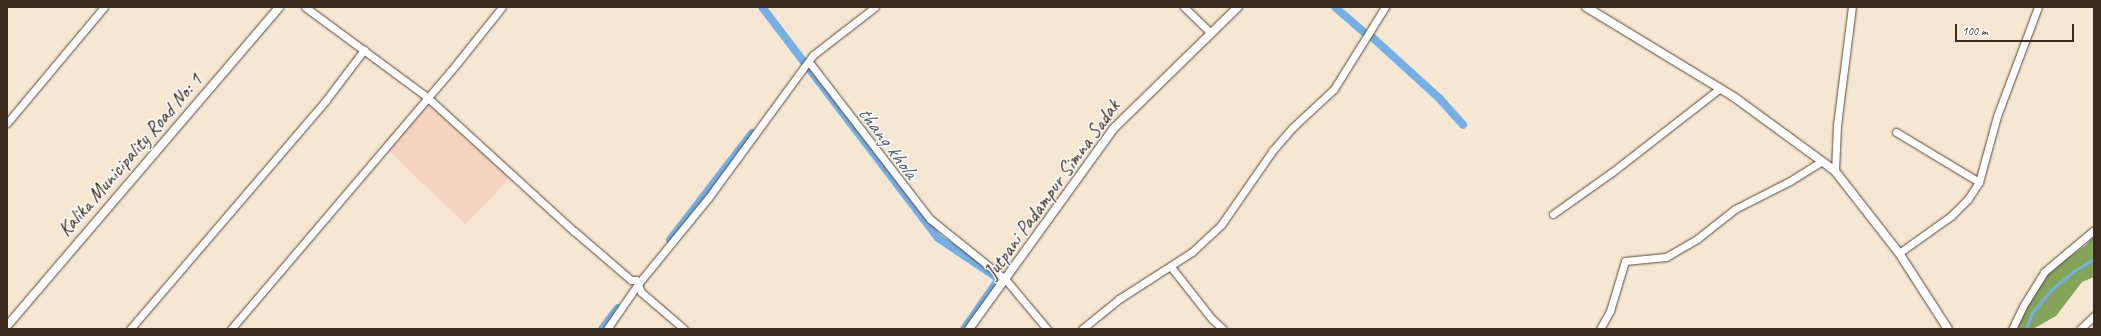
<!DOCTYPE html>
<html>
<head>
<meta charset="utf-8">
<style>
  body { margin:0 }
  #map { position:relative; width:2101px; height:336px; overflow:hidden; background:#f5e7d1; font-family:Caveat,sans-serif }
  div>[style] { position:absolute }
  .built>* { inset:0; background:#f5d3c1; transform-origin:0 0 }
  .forest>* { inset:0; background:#84a459 }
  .stream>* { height:2.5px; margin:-1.25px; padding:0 1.25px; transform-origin:1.25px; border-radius:1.25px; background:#76afe6 }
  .canal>* { height:8px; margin:-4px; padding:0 4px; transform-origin:4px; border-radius:4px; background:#76afe6 }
  .roads { filter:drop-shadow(0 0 1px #574639) drop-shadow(0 0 1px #574639) }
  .minor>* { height:7px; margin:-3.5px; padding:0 3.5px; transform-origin:3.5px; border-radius:3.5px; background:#fff }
  .tertiary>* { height:8px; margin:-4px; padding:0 4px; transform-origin:4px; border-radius:4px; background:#fff }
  span { translate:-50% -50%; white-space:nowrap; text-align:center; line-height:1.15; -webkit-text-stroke:3px #fff; paint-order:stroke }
  .street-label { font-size:20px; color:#3b2a1e }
  .water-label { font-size:21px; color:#535f6e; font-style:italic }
  .frame { position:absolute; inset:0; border:8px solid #3b2a1e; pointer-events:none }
  .scale { position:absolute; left:1955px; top:24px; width:119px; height:18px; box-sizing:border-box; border:2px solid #3b2a1e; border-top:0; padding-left:5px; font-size:12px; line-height:14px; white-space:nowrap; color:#3b2a1e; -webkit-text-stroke:3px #fff; paint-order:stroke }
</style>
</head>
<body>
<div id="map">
  <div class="built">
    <i style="left:427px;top:97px;width:116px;height:65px;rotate:44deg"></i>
  </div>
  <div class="forest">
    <i style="clip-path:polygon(2094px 236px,2094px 277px,2082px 282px,2056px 316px,2033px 329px,2016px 329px,2024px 306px,2049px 271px,2086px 245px)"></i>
  </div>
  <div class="stream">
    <i style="left:2026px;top:329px;width:19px;rotate:-69deg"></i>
    <i style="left:2033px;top:311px;width:28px;rotate:-49deg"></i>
    <i style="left:2051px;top:290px;width:30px;rotate:-40deg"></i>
    <i style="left:2074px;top:271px;width:23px;rotate:-31deg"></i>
  </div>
  <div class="canal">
    <i style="left:762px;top:7px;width:290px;rotate:52.7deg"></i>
    <i style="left:938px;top:238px;width:77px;rotate:33.9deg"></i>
    <i style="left:1335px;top:7px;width:38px;rotate:41deg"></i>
    <i style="left:1372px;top:37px;width:91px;rotate:42.3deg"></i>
    <i style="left:1439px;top:98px;width:36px;rotate:48deg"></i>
    <i style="left:670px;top:240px;width:135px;rotate:-52.5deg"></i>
    <i style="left:602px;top:329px;width:26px;rotate:-53deg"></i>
    <i style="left:964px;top:329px;width:60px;rotate:-55.2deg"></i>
  </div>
  <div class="roads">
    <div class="minor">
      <i style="left:305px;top:7px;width:152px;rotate:36.4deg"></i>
      <i style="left:427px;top:97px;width:199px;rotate:42.4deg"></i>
      <i style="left:574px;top:231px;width:75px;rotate:40.7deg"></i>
      <i style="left:631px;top:280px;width:5px"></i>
      <i style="left:636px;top:280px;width:13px;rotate:67deg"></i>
      <i style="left:641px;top:292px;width:57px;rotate:40.7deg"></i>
      <i style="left:1184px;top:7px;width:36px;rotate:44deg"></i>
      <i style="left:809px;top:62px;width:198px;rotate:52.4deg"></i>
      <i style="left:930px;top:219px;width:97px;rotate:38.8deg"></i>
      <i style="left:1006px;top:280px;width:64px;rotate:50.1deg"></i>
      <i style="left:7px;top:123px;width:151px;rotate:-50.1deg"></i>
      <i style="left:1896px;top:132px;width:97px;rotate:31.1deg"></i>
      <i style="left:1835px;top:171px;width:46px;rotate:-87.5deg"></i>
      <i style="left:1837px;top:125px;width:119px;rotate:-82.8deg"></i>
      <i style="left:1553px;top:214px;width:71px;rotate:-35.3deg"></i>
      <i style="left:1611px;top:173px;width:138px;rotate:-37.9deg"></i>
      <i style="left:1899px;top:253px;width:64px;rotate:-35.4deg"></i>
      <i style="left:1951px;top:216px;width:24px;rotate:-45deg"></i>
      <i style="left:1968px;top:199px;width:20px;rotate:-57deg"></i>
      <i style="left:1979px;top:182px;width:68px;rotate:-74.7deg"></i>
      <i style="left:1997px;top:116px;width:116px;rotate:-69.4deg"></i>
      <i style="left:1171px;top:267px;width:66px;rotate:51.7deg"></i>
      <i style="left:1212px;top:319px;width:15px;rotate:42deg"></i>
      <i style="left:130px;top:329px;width:301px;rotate:-49.4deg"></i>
      <i style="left:326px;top:100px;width:63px;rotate:-52.8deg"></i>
      <i style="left:231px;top:329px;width:350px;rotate:-49.6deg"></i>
      <i style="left:458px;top:62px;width:70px;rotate:-51.3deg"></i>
      <i style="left:607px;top:329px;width:55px;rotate:-55.4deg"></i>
      <i style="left:638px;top:284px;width:112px;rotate:-50.8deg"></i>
      <i style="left:709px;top:197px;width:176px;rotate:-53.8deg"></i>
      <i style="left:813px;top:55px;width:78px;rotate:-37.7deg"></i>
      <i style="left:1082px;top:329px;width:48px;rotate:-39deg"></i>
      <i style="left:1119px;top:299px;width:87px;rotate:-32.8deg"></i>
      <i style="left:1192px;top:252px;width:40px;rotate:-43deg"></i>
      <i style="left:1221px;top:225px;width:91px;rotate:-55.3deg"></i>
      <i style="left:1273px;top:150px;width:29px;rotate:-49deg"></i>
      <i style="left:1292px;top:128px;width:57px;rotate:-42.9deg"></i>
      <i style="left:1334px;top:89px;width:97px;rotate:-58.1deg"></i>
      <i style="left:1600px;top:329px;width:21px;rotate:-61deg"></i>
      <i style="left:1610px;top:311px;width:52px;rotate:-73.3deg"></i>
      <i style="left:1625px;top:261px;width:41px;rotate:-5.6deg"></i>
      <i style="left:1666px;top:257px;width:36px;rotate:-30deg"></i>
      <i style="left:1697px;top:239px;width:48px;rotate:-38.3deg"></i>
      <i style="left:1735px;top:209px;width:62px;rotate:-27deg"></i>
      <i style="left:1790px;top:181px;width:36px;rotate:-32deg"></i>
      <i style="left:2012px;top:329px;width:25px;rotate:-64deg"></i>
      <i style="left:2023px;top:306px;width:40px;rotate:-58deg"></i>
      <i style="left:2044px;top:272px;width:65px;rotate:-40deg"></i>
      <i style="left:2080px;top:329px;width:19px;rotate:-43deg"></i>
    </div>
    <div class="tertiary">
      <i style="left:1586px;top:7px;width:173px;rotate:31.3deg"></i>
      <i style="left:1734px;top:97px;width:125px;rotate:36.2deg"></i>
      <i style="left:1835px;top:171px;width:104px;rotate:52deg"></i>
      <i style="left:1899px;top:253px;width:90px;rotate:57.2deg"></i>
      <i style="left:7px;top:326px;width:419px;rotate:-49.5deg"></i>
      <i style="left:969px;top:329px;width:248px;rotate:-54.2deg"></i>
      <i style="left:1114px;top:128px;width:173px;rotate:-44.3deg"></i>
    </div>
  </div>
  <div class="street-label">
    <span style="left:130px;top:155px;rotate:-49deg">Kalika Municipality Road No: 1</span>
    <span style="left:1052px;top:189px;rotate:-54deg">Jutpani Padampur Simna Sadak</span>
  </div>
  <div class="water-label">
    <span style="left:888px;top:142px;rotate:53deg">thang khola</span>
  </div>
  <div class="frame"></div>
  <div class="scale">100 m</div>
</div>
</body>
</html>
